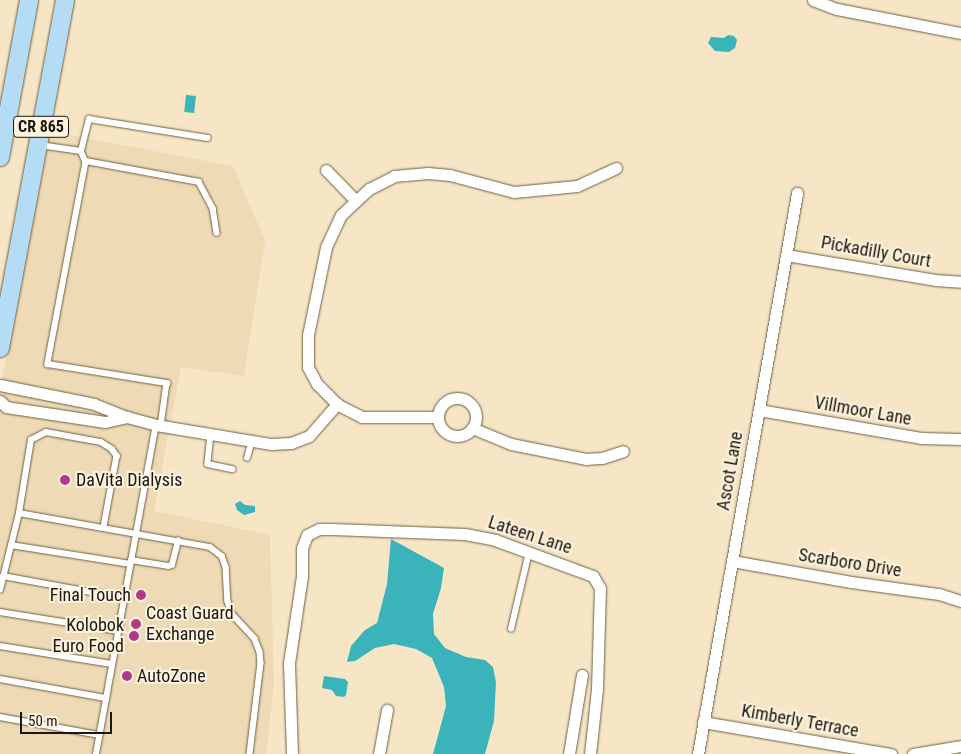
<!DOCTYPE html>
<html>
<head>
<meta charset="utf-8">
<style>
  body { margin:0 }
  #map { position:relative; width:961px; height:754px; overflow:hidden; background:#f6e6c6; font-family:"Roboto Condensed",sans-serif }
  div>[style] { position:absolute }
  .built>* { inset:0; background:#eedab4 }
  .water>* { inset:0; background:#3bb3bb; transform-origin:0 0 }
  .roads { filter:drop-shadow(0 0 1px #6e6044) drop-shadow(0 0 1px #6e6044) }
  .service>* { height:5.5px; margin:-2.75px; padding:0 2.75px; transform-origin:2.75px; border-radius:2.75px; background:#fff }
  .minor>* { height:11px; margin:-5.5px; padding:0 5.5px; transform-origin:5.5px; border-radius:5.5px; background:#fff }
  .minor>.ring { margin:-5.5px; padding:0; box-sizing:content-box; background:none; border:11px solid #fff; border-radius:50% }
  .primary>* { height:18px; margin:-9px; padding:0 9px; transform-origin:9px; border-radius:9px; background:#b5dcf5 }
  .dots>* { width:14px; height:14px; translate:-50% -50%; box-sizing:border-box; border:2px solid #fef4e1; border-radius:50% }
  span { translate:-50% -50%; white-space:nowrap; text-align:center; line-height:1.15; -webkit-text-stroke:4px #fef4e1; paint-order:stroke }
  .shield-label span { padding:1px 4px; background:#fef4e1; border:1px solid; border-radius:4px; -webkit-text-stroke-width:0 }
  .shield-label { font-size:16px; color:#1d170c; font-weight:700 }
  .street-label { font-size:18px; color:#1d170c }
  .poi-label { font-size:18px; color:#1d170c }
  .left { translate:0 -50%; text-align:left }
  .right { translate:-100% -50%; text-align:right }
  .scale { position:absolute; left:20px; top:712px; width:92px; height:22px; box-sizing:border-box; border:2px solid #1d170c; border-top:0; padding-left:6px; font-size:15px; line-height:18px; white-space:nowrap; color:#1d170c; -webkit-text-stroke:4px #fef4e1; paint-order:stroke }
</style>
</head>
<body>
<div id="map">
  <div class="built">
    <i style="clip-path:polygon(48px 131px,233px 166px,265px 241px,244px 376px,181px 367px,154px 511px,270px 535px,274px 684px,266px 754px,0 754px,0 390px)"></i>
  </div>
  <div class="water">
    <i style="clip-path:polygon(728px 35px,734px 36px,737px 40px,735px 48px,729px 52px,715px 51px,708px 43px,711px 37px,724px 38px)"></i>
    <i style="left:186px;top:95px;width:10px;height:17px;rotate:6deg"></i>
    <i style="clip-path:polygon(240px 501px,245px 505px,255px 506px,255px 512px,244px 515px,237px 510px,235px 504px)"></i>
    <i style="clip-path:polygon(391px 539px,444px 568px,441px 588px,433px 614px,434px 634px,445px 648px,466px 657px,485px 660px,493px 667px,496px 682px,494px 721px,485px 754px,433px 754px,446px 706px,444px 687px,432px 658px,416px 649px,394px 644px,375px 648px,355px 661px,347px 662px,351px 646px,365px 630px,377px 623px,387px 584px)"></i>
    <i style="clip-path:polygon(324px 676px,345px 679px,348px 682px,346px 695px,344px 697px,336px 696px,332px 690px,322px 688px)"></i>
  </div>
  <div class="roads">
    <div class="service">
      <i style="left:40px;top:145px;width:41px;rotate:8.3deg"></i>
      <i style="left:81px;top:151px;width:33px;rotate:-76deg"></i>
      <i style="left:89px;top:119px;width:120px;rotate:9.1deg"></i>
      <i style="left:81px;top:151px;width:12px;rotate:66deg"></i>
      <i style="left:86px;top:162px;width:206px;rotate:100.7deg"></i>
      <i style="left:48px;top:364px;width:121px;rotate:9.1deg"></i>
      <i style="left:167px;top:383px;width:43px;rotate:97.9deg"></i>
      <i style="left:86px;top:161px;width:115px;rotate:10.5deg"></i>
      <i style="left:199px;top:182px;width:30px;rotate:62deg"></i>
      <i style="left:213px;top:208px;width:25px;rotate:81deg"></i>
      <i style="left:211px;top:434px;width:30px;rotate:96deg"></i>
      <i style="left:208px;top:464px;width:25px;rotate:12deg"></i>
      <i style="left:247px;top:458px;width:18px;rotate:-74deg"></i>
      <i style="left:19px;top:513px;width:74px;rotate:-80.7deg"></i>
      <i style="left:31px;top:440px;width:17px;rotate:-28deg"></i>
      <i style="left:46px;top:432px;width:56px;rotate:10.3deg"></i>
      <i style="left:101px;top:442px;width:13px;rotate:32deg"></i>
      <i style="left:112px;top:449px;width:9px;rotate:54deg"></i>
      <i style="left:117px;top:456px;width:72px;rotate:100.4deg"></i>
      <i style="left:11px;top:545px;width:121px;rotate:9deg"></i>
      <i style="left:131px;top:560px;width:37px;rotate:9deg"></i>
      <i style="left:168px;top:566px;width:4px;rotate:-14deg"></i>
      <i style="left:172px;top:565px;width:25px;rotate:-76deg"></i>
      <i style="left:3px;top:576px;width:123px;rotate:10.3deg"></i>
      <i style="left:0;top:590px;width:79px;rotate:-76.1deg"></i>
      <i style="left:19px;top:513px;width:194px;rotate:10.1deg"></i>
      <i style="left:210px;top:547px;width:15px;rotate:37deg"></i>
      <i style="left:222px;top:556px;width:12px;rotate:70deg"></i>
      <i style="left:226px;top:567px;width:34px;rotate:87deg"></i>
      <i style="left:228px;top:601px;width:14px;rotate:73deg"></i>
      <i style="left:232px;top:614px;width:34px;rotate:47deg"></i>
      <i style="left:255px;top:639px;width:14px;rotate:69deg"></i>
      <i style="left:260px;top:652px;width:11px;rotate:85deg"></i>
      <i style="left:261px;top:663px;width:92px;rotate:96.9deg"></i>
      <i style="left:0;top:612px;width:120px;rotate:9.1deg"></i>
      <i style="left:511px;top:629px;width:79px;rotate:-76.8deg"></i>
      <i style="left:0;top:646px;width:113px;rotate:9.1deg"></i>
      <i style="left:0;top:679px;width:108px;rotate:10.2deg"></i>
      <i style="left:0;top:717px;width:101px;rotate:10.3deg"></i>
      <i style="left:96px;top:754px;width:334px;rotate:-79.7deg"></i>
    </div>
    <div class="minor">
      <i style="left:813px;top:0;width:26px;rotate:21deg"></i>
      <i style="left:837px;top:9px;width:126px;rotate:11deg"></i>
      <i style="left:326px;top:170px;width:43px;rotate:45.9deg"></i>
      <i style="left:786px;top:255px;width:151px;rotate:9.5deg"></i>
      <i style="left:935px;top:280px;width:26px;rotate:4deg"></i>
      <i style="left:0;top:385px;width:96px;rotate:11.4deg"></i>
      <i style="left:94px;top:404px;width:35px;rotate:22deg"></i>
      <i style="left:127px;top:417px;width:30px;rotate:15deg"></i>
      <i style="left:156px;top:425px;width:117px;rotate:9.4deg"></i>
      <i style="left:271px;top:444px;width:20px;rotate:-3deg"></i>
      <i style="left:291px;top:443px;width:19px;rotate:-21deg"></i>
      <i style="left:309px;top:436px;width:43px;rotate:-48.8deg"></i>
      <i class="ring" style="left:438px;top:398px;width:27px;height:27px"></i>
      <i style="left:0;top:401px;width:8px;rotate:45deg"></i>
      <i style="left:6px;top:407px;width:100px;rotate:8.6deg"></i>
      <i style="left:105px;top:422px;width:23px;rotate:-13deg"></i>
      <i style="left:759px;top:410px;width:164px;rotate:9.8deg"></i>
      <i style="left:921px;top:438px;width:40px;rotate:1.4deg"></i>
      <i style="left:438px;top:417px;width:76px;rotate:180deg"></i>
      <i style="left:362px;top:417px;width:28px;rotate:-153deg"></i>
      <i style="left:337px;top:404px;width:28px;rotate:-135deg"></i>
      <i style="left:317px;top:384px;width:19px;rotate:-118deg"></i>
      <i style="left:308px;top:367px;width:32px;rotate:-90deg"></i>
      <i style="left:308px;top:335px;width:90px;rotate:-78.4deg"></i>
      <i style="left:326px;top:247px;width:35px;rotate:-65deg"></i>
      <i style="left:341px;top:215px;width:38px;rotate:-43deg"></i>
      <i style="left:369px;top:189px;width:28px;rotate:-27deg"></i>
      <i style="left:394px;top:176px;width:34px;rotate:-5deg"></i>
      <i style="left:428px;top:173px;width:22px;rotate:5deg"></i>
      <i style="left:450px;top:175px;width:66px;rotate:14.9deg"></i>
      <i style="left:514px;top:192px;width:63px;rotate:-5.4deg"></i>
      <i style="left:577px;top:186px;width:43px;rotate:-24.8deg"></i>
      <i style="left:472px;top:428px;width:42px;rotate:22.3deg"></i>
      <i style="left:511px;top:444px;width:76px;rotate:11.3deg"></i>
      <i style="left:586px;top:459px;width:16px;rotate:-4deg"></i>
      <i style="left:602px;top:458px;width:22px;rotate:-18deg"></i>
      <i style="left:732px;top:561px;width:121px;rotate:10deg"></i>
      <i style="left:851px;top:582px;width:89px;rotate:7.8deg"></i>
      <i style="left:939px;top:594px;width:23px;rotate:18deg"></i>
      <i style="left:703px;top:722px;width:191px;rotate:9.7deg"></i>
      <i style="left:292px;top:754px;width:91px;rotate:-91.9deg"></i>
      <i style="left:289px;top:663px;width:88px;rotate:-81.5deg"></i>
      <i style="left:302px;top:576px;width:28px;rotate:-90deg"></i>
      <i style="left:302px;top:548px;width:14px;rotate:-69deg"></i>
      <i style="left:307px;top:535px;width:13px;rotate:-27deg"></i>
      <i style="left:319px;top:529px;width:13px"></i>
      <i style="left:332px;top:529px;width:133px;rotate:2.2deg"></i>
      <i style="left:465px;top:534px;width:31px;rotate:11deg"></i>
      <i style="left:495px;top:540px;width:104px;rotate:20.2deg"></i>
      <i style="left:593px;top:576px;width:14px;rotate:60deg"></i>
      <i style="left:600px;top:588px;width:101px;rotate:91.7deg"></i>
      <i style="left:597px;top:689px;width:65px;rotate:96.1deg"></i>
      <i style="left:379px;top:754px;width:45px;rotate:-79.7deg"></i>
      <i style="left:569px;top:754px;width:80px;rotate:-80.7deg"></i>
      <i style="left:698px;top:754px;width:570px;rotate:-79.99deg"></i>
      <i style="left:913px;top:754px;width:49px;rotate:-9.5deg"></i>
    </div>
    <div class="primary">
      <i style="left:0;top:157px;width:160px;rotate:-79.5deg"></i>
      <i style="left:0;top:348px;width:354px;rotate:-79.4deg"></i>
    </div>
  </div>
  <div class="dots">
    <i style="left:65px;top:480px;background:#b53886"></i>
    <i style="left:141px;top:595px;background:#b53886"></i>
    <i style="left:136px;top:624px;background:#b53886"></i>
    <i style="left:134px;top:636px;background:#b53886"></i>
    <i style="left:127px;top:676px;background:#b53886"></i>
  </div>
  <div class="shield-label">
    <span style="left:41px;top:127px">CR 865</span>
  </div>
  <div class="street-label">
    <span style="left:876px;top:252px;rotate:10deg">Pickadilly Court</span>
    <span style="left:863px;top:411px;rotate:10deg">Villmoor Lane</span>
    <span style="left:730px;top:471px;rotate:-80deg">Ascot Lane</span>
    <span style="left:530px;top:535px;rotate:18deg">Lateen Lane</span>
    <span style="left:850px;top:563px;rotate:9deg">Scarboro Drive</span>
    <span style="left:800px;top:721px;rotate:10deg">Kimberly Terrace</span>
  </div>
  <div class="poi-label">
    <span class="left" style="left:76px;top:480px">DaVita Dialysis</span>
    <span class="right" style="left:131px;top:595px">Final Touch</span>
    <span class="left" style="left:146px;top:624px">Coast Guard<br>Exchange</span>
    <span class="right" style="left:124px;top:636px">Kolobok<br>Euro Food</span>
    <span class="left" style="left:137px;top:676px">AutoZone</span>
  </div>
  <div class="scale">50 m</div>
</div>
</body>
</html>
